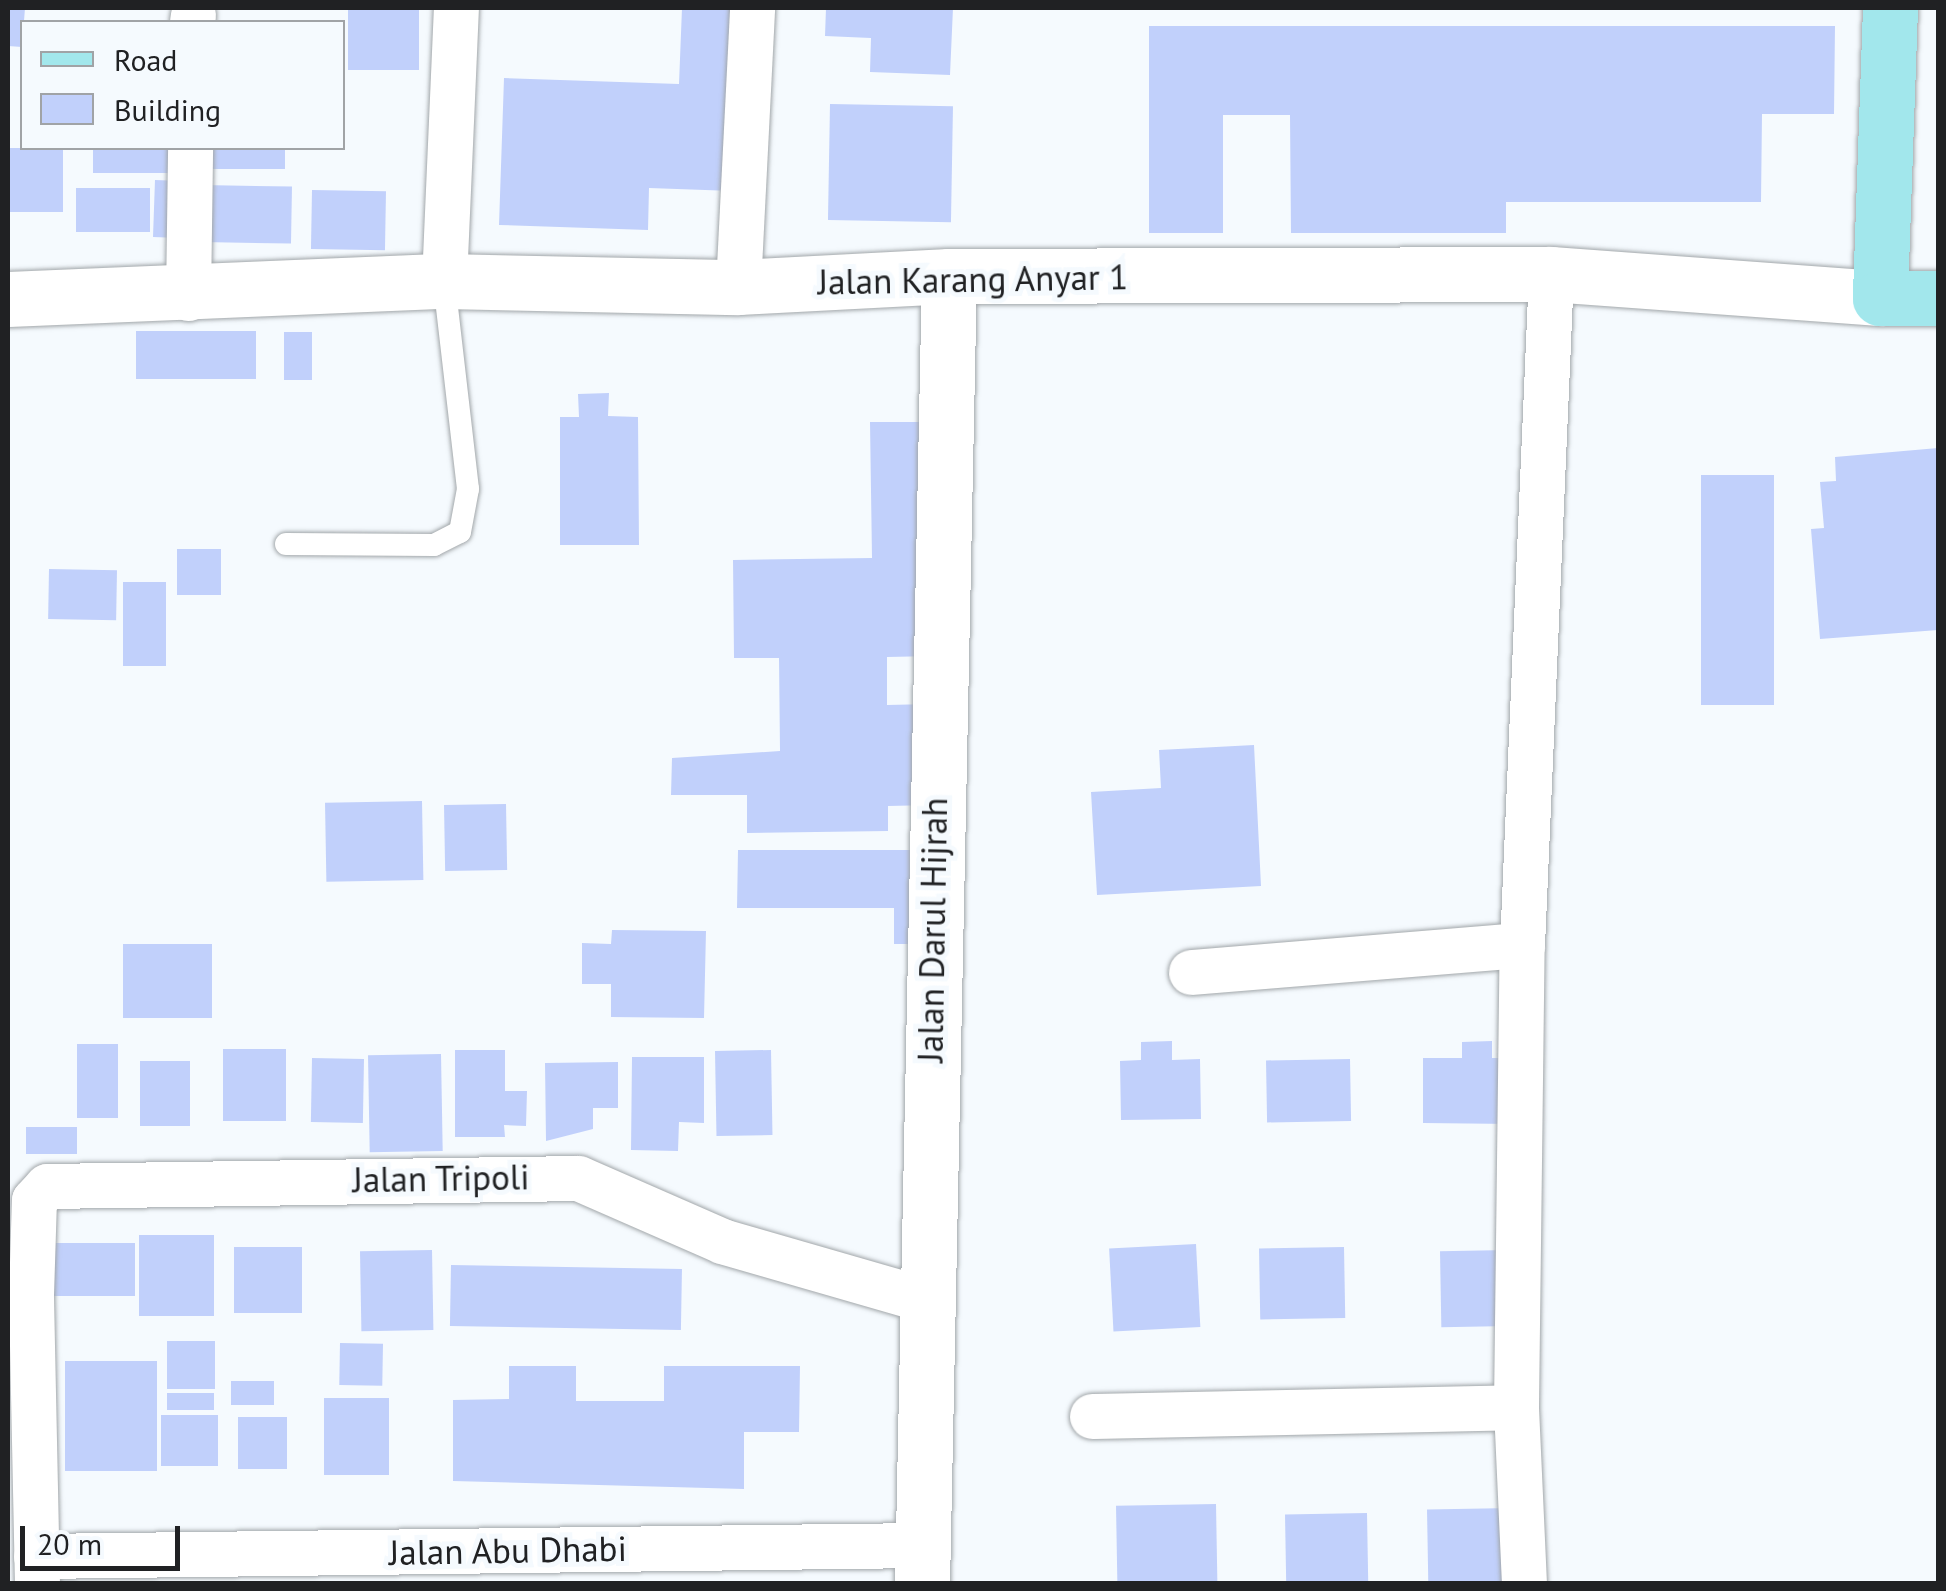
<!DOCTYPE html>
<html>
<head>
<meta charset="utf-8">
<style>
  body { margin:0 }
  #map { position:relative; width:1946px; height:1591px; overflow:hidden; background:#f5fafe; font-family:"PT Sans",sans-serif }
  div>[style] { position:absolute }
  .building>* { inset:0; background:#c1d0fb; transform-origin:0 0 }
  .roads { filter:drop-shadow(0 0 2px #a2a7aa) drop-shadow(0 0 2px #a2a7aa) }
  .service>* { height:22px; margin:-11px; padding:0 11px; transform-origin:11px; border-radius:11px; background:#fff }
  .minor>* { height:45px; margin:-22.5px; padding:0 22.5px; transform-origin:22.5px; border-radius:22.5px; background:#fff }
  .tertiary>* { height:55px; margin:-27.5px; padding:0 27.5px; transform-origin:27.5px; border-radius:27.5px; background:#fff }
  .secondary>* { height:55px; margin:-27.5px; padding:0 27.5px; transform-origin:27.5px; border-radius:27.5px; background:#fff }
  .primary>* { height:55px; margin:-27.5px; padding:0 27.5px; transform-origin:27.5px; border-radius:27.5px; background:#a2e7ec }
  span { translate:-50% -50%; white-space:nowrap; text-align:center; line-height:1.15; -webkit-text-stroke:10px #f5fafe; paint-order:stroke }
  .street-label { font-size:35px; color:#202123 }
  .frame { position:absolute; inset:0; border:10px solid #202123; pointer-events:none }
  .legend { position:absolute; left:20px; top:20px; width:325px; height:130px; box-sizing:border-box; background:#f5fafe; border:2px solid #a0a3a6; margin:0; padding:12px 18px; list-style:none; font-size:30px; color:#202123 }
  .legend li { display:flex; align-items:center; gap:20px; height:50px }
  .legend b { width:50px; border:2px solid #a0a3a6 }
  .scale { position:absolute; left:20px; top:1526px; width:160px; height:45px; box-sizing:border-box; border:5px solid #202123; border-top:0; padding-left:12px; font-size:30px; line-height:35px; white-space:nowrap; color:#202123; -webkit-text-stroke:8px #f5fafe; paint-order:stroke }
</style>
</head>
<body>
<div id="map">
  <div class="building">
    <i style="clip-path:polygon(8px 8px,25px 8px,22px 47px,8px 46px)"></i>
    <i style="left:348px;top:8px;width:71px;height:62px"></i>
    <i style="clip-path:polygon(682px 8px,738px 8px,733px 191px,649px 188px,648px 230px,499px 225px,504px 78px,679px 84px)"></i>
    <i style="clip-path:polygon(826px 8px,953px 8px,950px 75px,870px 72px,871px 38px,825px 36px)"></i>
    <i style="clip-path:polygon(1149px 26px,1835px 26px,1834px 114px,1762px 114px,1761px 202px,1506px 202px,1506px 233px,1291px 233px,1290px 115px,1223px 115px,1223px 233px,1149px 233px)"></i>
    <i style="left:830px;top:104px;width:123px;height:116px;rotate:1deg"></i>
    <i style="left:8px;top:148px;width:55px;height:64px"></i>
    <i style="left:93px;top:148px;width:85px;height:25px"></i>
    <i style="left:207px;top:148px;width:78px;height:21px"></i>
    <i style="left:155px;top:180px;width:27px;height:57px;rotate:2deg"></i>
    <i style="left:202px;top:185px;width:90px;height:57px;rotate:1deg"></i>
    <i style="left:76px;top:188px;width:74px;height:44px"></i>
    <i style="left:312px;top:190px;width:74px;height:59px;rotate:1deg"></i>
    <i style="left:136px;top:331px;width:120px;height:48px"></i>
    <i style="left:284px;top:332px;width:28px;height:48px"></i>
    <i style="clip-path:polygon(609px 393px,608px 416px,638px 417px,639px 545px,560px 545px,560px 417px,579px 417px,578px 394px)"></i>
    <i style="clip-path:polygon(870px 422px,932px 422px,934px 656px,887px 657px,887px 705px,931px 704px,932px 805px,888px 806px,888px 831px,747px 833px,747px 795px,671px 795px,672px 758px,780px 751px,779px 658px,734px 658px,733px 560px,872px 558px)"></i>
    <i style="clip-path:polygon(1938px 448px,1938px 630px,1820px 639px,1811px 529px,1824px 528px,1820px 482px,1836px 481px,1835px 457px)"></i>
    <i style="left:1701px;top:475px;width:73px;height:230px"></i>
    <i style="left:177px;top:549px;width:44px;height:46px"></i>
    <i style="left:49px;top:569px;width:68px;height:50px;rotate:1deg"></i>
    <i style="left:123px;top:582px;width:43px;height:84px"></i>
    <i style="clip-path:polygon(1254px 745px,1261px 886px,1097px 895px,1091px 792px,1161px 788px,1159px 750px)"></i>
    <i style="left:422px;top:801px;width:79px;height:97px;rotate:89deg"></i>
    <i style="left:506px;top:804px;width:66px;height:62px;rotate:89deg"></i>
    <i style="clip-path:polygon(738px 850px,924px 850px,924px 944px,894px 944px,894px 908px,737px 908px)"></i>
    <i style="clip-path:polygon(612px 930px,706px 931px,704px 1018px,611px 1017px,611px 984px,582px 984px,582px 943px,611px 944px)"></i>
    <i style="left:123px;top:944px;width:89px;height:74px"></i>
    <i style="clip-path:polygon(1172px 1041px,1172px 1060px,1200px 1059px,1201px 1119px,1121px 1120px,1120px 1061px,1141px 1060px,1141px 1042px)"></i>
    <i style="clip-path:polygon(1492px 1041px,1492px 1058px,1513px 1058px,1513px 1124px,1423px 1123px,1423px 1058px,1462px 1058px,1462px 1042px)"></i>
    <i style="left:77px;top:1044px;width:41px;height:74px"></i>
    <i style="left:223px;top:1049px;width:63px;height:72px"></i>
    <i style="clip-path:polygon(455px 1050px,505px 1050px,505px 1091px,527px 1091px,526px 1126px,504px 1125px,505px 1137px,455px 1137px)"></i>
    <i style="left:771px;top:1050px;width:85px;height:56px;rotate:89deg"></i>
    <i style="left:441px;top:1054px;width:97px;height:73px;rotate:89deg"></i>
    <i style="clip-path:polygon(632px 1057px,704px 1057px,704px 1123px,679px 1122px,678px 1151px,631px 1150px)"></i>
    <i style="left:312px;top:1058px;width:52px;height:64px;rotate:1deg"></i>
    <i style="left:1350px;top:1059px;width:62px;height:84px;rotate:89deg"></i>
    <i style="left:140px;top:1061px;width:50px;height:65px"></i>
    <i style="clip-path:polygon(618px 1062px,618px 1108px,593px 1108px,593px 1129px,546px 1141px,545px 1063px)"></i>
    <i style="left:26px;top:1127px;width:51px;height:27px"></i>
    <i style="left:139px;top:1235px;width:75px;height:81px"></i>
    <i style="left:135px;top:1243px;width:53px;height:88px;rotate:90deg"></i>
    <i style="left:1196px;top:1244px;width:83px;height:87px;rotate:87deg"></i>
    <i style="left:234px;top:1247px;width:68px;height:66px"></i>
    <i style="left:1344px;top:1247px;width:71px;height:85px;rotate:89deg"></i>
    <i style="left:432px;top:1250px;width:80px;height:72px;rotate:89deg"></i>
    <i style="left:1508px;top:1250px;width:76px;height:68px;rotate:89deg"></i>
    <i style="left:451px;top:1265px;width:231px;height:61px;rotate:1deg"></i>
    <i style="left:167px;top:1341px;width:48px;height:48px"></i>
    <i style="left:340px;top:1343px;width:43px;height:42px;rotate:1deg"></i>
    <i style="left:65px;top:1361px;width:92px;height:110px"></i>
    <i style="clip-path:polygon(509px 1366px,576px 1366px,576px 1401px,664px 1401px,664px 1366px,800px 1366px,799px 1432px,744px 1432px,744px 1489px,453px 1481px,453px 1400px,509px 1399px)"></i>
    <i style="left:231px;top:1381px;width:43px;height:24px"></i>
    <i style="left:167px;top:1393px;width:47px;height:17px"></i>
    <i style="left:324px;top:1398px;width:65px;height:77px"></i>
    <i style="left:161px;top:1415px;width:57px;height:51px"></i>
    <i style="left:238px;top:1417px;width:49px;height:52px"></i>
    <i style="left:1216px;top:1504px;width:80px;height:100px;rotate:89deg"></i>
    <i style="left:1512px;top:1508px;width:76px;height:85px;rotate:89deg"></i>
    <i style="left:1367px;top:1513px;width:71px;height:82px;rotate:89deg"></i>
  </div>
  <div class="roads">
    <div class="service">
      <i style="left:286px;top:544px;width:148px;rotate:0.4deg"></i>
      <i style="left:434px;top:545px;width:29px;rotate:-27deg"></i>
      <i style="left:460px;top:532px;width:44px;rotate:-79.5deg"></i>
      <i style="left:468px;top:489px;width:209px;rotate:-96.6deg"></i>
    </div>
    <div class="minor">
      <i style="left:192px;top:22px;width:7px;rotate:-82deg"></i>
      <i style="left:444px;top:281px;width:273px;rotate:-87.5deg"></i>
      <i style="left:738px;top:287px;width:279px;rotate:-87.1deg"></i>
      <i style="left:188px;top:298px;width:150px;rotate:-89.2deg"></i>
      <i style="left:1191px;top:972px;width:332px;rotate:-4.7deg"></i>
      <i style="left:1092px;top:1416px;width:424px;rotate:-1.2deg"></i>
      <i style="left:36px;top:1556px;width:884px;rotate:-0.71deg"></i>
      <i style="left:37px;top:1584px;width:290px;rotate:-91.2deg"></i>
      <i style="left:31px;top:1294px;width:94px;rotate:-88.2deg"></i>
      <i style="left:34px;top:1200px;width:19px;rotate:-47deg"></i>
      <i style="left:47px;top:1186px;width:531px;rotate:-0.86deg"></i>
      <i style="left:578px;top:1178px;width:157px;rotate:23.6deg"></i>
      <i style="left:722px;top:1241px;width:213px;rotate:16.1deg"></i>
      <i style="left:1524px;top:1584px;width:177px;rotate:-92.6deg"></i>
      <i style="left:1516px;top:1407px;width:462px;rotate:-89.3deg"></i>
      <i style="left:1522px;top:945px;width:672px;rotate:-87.53deg"></i>
    </div>
    <div class="tertiary">
      <i style="left:922px;top:1584px;width:1308px;rotate:-88.82deg"></i>
    </div>
    <div class="secondary">
      <i style="left:8px;top:299px;width:436px;rotate:-2.4deg"></i>
      <i style="left:444px;top:281px;width:294px;rotate:1.2deg"></i>
      <i style="left:738px;top:287px;width:211px;rotate:-3deg"></i>
      <i style="left:949px;top:276px;width:602px;rotate:-0.19deg"></i>
      <i style="left:1551px;top:274px;width:330px;rotate:4.2deg"></i>
    </div>
    <div class="primary">
      <i style="left:1890px;top:8px;width:290px;rotate:92deg"></i>
      <i style="left:1880px;top:298px;width:58px"></i>
    </div>
  </div>
  <div class="street-label">
    <span style="left:973px;top:279px;rotate:-1deg">Jalan Karang Anyar 1</span>
    <span style="left:932px;top:930px;rotate:-89deg">Jalan Darul Hijrah</span>
    <span style="left:441px;top:1178px;rotate:-1deg">Jalan Tripoli</span>
    <span style="left:508px;top:1550px;rotate:-1deg">Jalan Abu Dhabi</span>
  </div>
  <div class="frame"></div>
  <ul class="legend">
  <li><b style="height:12px;background:#a2e7ec"></b>Road</li>
  <li><b style="height:28px;background:#c1d0fb"></b>Building</li>
  </ul>
  <div class="scale">20 m</div>
</div>
</body>
</html>
